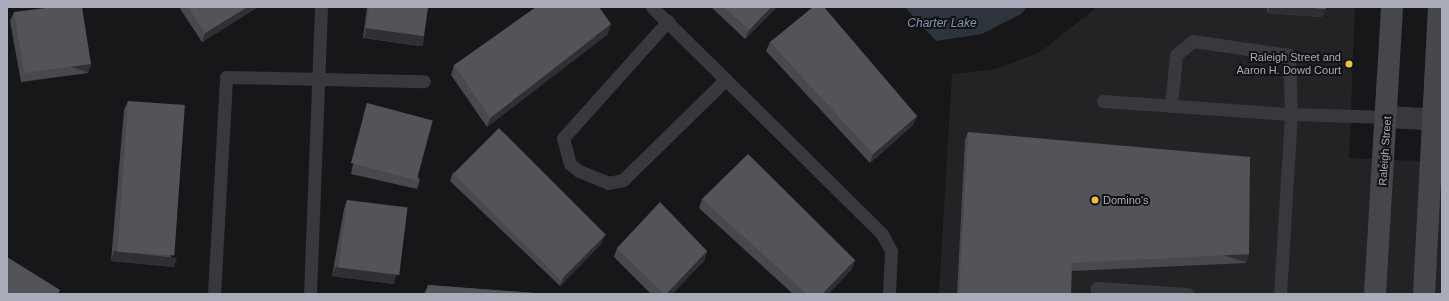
<!DOCTYPE html>
<html>
<head>
<meta charset="utf-8">
<style>
  body { margin:0 }
  #map { position:relative; width:1449px; height:301px; overflow:hidden; background:#171719; font-family:Helvetica,sans-serif }
  div>[style] { position:absolute }
  .built>* { inset:0; background:#232326 }
  .water>* { inset:0; background:#2d343c }
  .lane>* { height:13px; margin:-6.5px; padding:0 6.5px; transform-origin:6.5px; border-radius:6.5px; background:#38383e }
  .street>* { height:22px; margin:-11px; padding:0 11px; transform-origin:11px; border-radius:11px; background:#38383e }
  .secondary>* { height:22px; margin:-11px; padding:0 11px; transform-origin:11px; border-radius:11px; background:#46474d }
  .wall>* { inset:0; background:#48484e }
  .shaded-wall>* { inset:0; background:#303034; transform-origin:0 0 }
  .building>* { inset:0; background:#535359; transform-origin:0 0 }
  .dots>* { width:11px; height:11px; translate:-50% -50%; box-sizing:border-box; border:2px solid #121214; border-radius:50% }
  span { translate:-50% -50%; white-space:nowrap; text-align:center; line-height:1.15; -webkit-text-stroke:4px #121214; paint-order:stroke }
  .poi-label { font-size:11px; color:#a9acb8 }
  .right { translate:-100% -50%; text-align:right }
  .left { translate:0 -50%; text-align:left }
  .street-label { font-size:11px; color:#a9acb8 }
  .water-label { font-size:12px; color:#8197b2; font-style:italic }
  .frame { position:absolute; inset:0; border:8px solid #a9acb8; pointer-events:none }
</style>
</head>
<body>
<div id="map">
  <div class="built">
    <i style="clip-path:polygon(1097px 7px,1355px 7px,1349px 158px,1442px 162px,1442px 294px,939px 294px,952px 74px,996px 69px,1040px 52px)"></i>
  </div>
  <div class="water">
    <i style="clip-path:polygon(905px 7px,1027px 7px,1021px 14px,982px 34px,936px 41px)"></i>
  </div>
  <div class="lane">
    <i style="left:652px;top:7px;width:323px;rotate:44.6deg"></i>
    <i style="left:882px;top:234px;width:19px;rotate:62deg"></i>
    <i style="left:891px;top:251px;width:43px;rotate:92.7deg"></i>
    <i style="left:668px;top:21px;width:157px;rotate:131.9deg"></i>
    <i style="left:563px;top:138px;width:27px;rotate:75deg"></i>
    <i style="left:570px;top:164px;width:11px;rotate:38deg"></i>
    <i style="left:579px;top:171px;width:31px;rotate:22deg"></i>
    <i style="left:608px;top:183px;width:15px;rotate:-11deg"></i>
    <i style="left:623px;top:180px;width:144px;rotate:-44.4deg"></i>
    <i style="left:1103px;top:101px;width:188px;rotate:4deg"></i>
    <i style="left:1291px;top:114px;width:59px;rotate:-91.9deg"></i>
    <i style="left:1289px;top:55px;width:97px;rotate:-171.7deg"></i>
    <i style="left:1193px;top:41px;width:22px;rotate:141deg"></i>
    <i style="left:1176px;top:55px;width:51px;rotate:95.6deg"></i>
    <i style="left:214px;top:294px;width:217px;rotate:-86.8deg"></i>
    <i style="left:226px;top:77px;width:198px;rotate:1.2deg"></i>
    <i style="left:310px;top:294px;width:287px;rotate:-87.8deg"></i>
    <i style="left:1097px;top:294px;width:6px;rotate:-90deg"></i>
    <i style="left:1097px;top:288px;width:91px;rotate:3.8deg"></i>
    <i style="left:1280px;top:294px;width:180px;rotate:-86.5deg"></i>
    <i style="left:1291px;top:114px;width:97px;rotate:1.8deg"></i>
  </div>
  <div class="street">
    <i style="left:1388px;top:117px;width:54px;rotate:3.2deg"></i>
  </div>
  <div class="secondary">
    <i style="left:1375px;top:294px;width:288px;rotate:-86.6deg"></i>
    <i style="left:1424px;top:294px;width:287px;rotate:-87deg"></i>
  </div>
  <div class="wall">
    <i style="clip-path:polygon(179px 7px,258px 7px,202px 42px)"></i>
    <i style="clip-path:polygon(367px 7px,428px 7px,420px 46px,363px 38px)"></i>
    <i style="clip-path:polygon(711px 7px,777px 7px,745px 39px)"></i>
    <i style="clip-path:polygon(1267px 7px,1326px 7px,1322px 17px,1267px 13px)"></i>
    <i style="clip-path:polygon(14px 12px,91px 64px,88px 73px,21px 82px,10px 21px)"></i>
    <i style="clip-path:polygon(608px 34px,487px 127px,451px 75px,454px 65px)"></i>
    <i style="clip-path:polygon(770px 42px,917px 116px,913px 125px,870px 163px,766px 51px)"></i>
    <i style="clip-path:polygon(128px 101px,174px 267px,111px 261px,124px 110px)"></i>
    <i style="clip-path:polygon(367px 103px,420px 180px,417px 189px,351px 174px,364px 113px)"></i>
    <i style="clip-path:polygon(968px 132px,1249px 254px,1246px 263px,1071px 271px,1071px 294px,957px 294px,965px 140px)"></i>
    <i style="clip-path:polygon(453px 172px,601px 244px,560px 286px,450px 181px)"></i>
    <i style="clip-path:polygon(702px 199px,855px 260px,852px 269px,828px 294px,793px 294px,699px 208px)"></i>
    <i style="clip-path:polygon(347px 200px,394px 284px,332px 276px,344px 209px)"></i>
    <i style="clip-path:polygon(617px 248px,707px 251px,704px 261px,672px 294px,651px 294px,614px 257px)"></i>
    <i style="clip-path:polygon(428px 285px,546px 294px,424px 294px)"></i>
  </div>
  <div class="shaded-wall">
    <i style="clip-path:polygon(247px 7px,258px 7px,202px 42px,205px 33px)"></i>
    <i style="clip-path:polygon(771px 7px,777px 7px,745px 39px,749px 30px)"></i>
    <i style="clip-path:polygon(1269px 7px,1303px 7px,1326px 9px,1322px 17px,1267px 13px)"></i>
    <i style="clip-path:polygon(611px 24px,608px 34px,487px 127px,490px 118px)"></i>
    <i style="left:366px;top:28px;width:59px;height:10px;rotate:8deg"></i>
    <i style="left:91px;top:64px;width:9px;height:68px;rotate:108deg"></i>
    <i style="clip-path:polygon(917px 116px,913px 125px,870px 163px,873px 154px)"></i>
    <i style="clip-path:polygon(605px 235px,601px 244px,560px 286px,564px 276px)"></i>
    <i style="clip-path:polygon(114px 251px,177px 258px,174px 267px,111px 261px)"></i>
    <i style="clip-path:polygon(707px 251px,704px 261px,672px 294px,666px 294px)"></i>
    <i style="left:1249px;top:254px;width:9px;height:177px;rotate:108deg"></i>
    <i style="clip-path:polygon(855px 260px,852px 269px,828px 294px,822px 294px)"></i>
    <i style="clip-path:polygon(335px 267px,397px 274px,394px 284px,332px 276px)"></i>
  </div>
  <div class="building">
    <i style="clip-path:polygon(53px 7px,82px 7px,91px 64px,24px 73px,14px 12px)"></i>
    <i style="clip-path:polygon(188px 7px,247px 7px,205px 33px)"></i>
    <i style="clip-path:polygon(369px 7px,428px 7px,424px 36px,366px 28px)"></i>
    <i style="clip-path:polygon(536px 7px,599px 7px,611px 24px,490px 118px,454px 65px)"></i>
    <i style="clip-path:polygon(724px 7px,771px 7px,749px 30px)"></i>
    <i style="clip-path:polygon(813px 7px,824px 7px,917px 116px,873px 154px,770px 42px)"></i>
    <i style="clip-path:polygon(1303px 7px,1326px 7px,1326px 9px)"></i>
    <i style="left:128px;top:101px;width:57px;height:151px;rotate:4deg"></i>
    <i style="left:367px;top:103px;width:68px;height:62px;rotate:15deg"></i>
    <i style="left:499px;top:128px;width:151px;height:64px;rotate:45deg"></i>
    <i style="clip-path:polygon(968px 132px,1250px 157px,1249px 254px,1072px 263px,1071px 294px,959px 294px)"></i>
    <i style="clip-path:polygon(748px 154px,855px 260px,822px 294px,807px 294px,702px 199px)"></i>
    <i style="left:347px;top:200px;width:61px;height:68px;rotate:7deg"></i>
    <i style="clip-path:polygon(660px 202px,707px 251px,666px 294px,664px 294px,617px 248px)"></i>
    <i style="clip-path:polygon(7px 257px,60px 290px,58px 294px,7px 294px)"></i>
    <i style="clip-path:polygon(428px 285px,546px 294px,427px 294px)"></i>
  </div>
  <div class="dots">
    <i style="left:1349px;top:64px;background:#eec339"></i>
    <i style="left:1095px;top:200px;background:#eec339"></i>
  </div>
  <div class="poi-label">
    <span class="right" style="left:1341px;top:64px">Raleigh Street and<br>Aaron H. Dowd Court</span>
    <span class="left" style="left:1103px;top:200px">Domino's</span>
  </div>
  <div class="street-label">
    <span style="left:1385px;top:151px;rotate:-86deg">Raleigh Street</span>
  </div>
  <div class="water-label">
    <span style="left:942px;top:24px">Charter Lake</span>
  </div>
  <div class="frame"></div>
</div>
</body>
</html>
